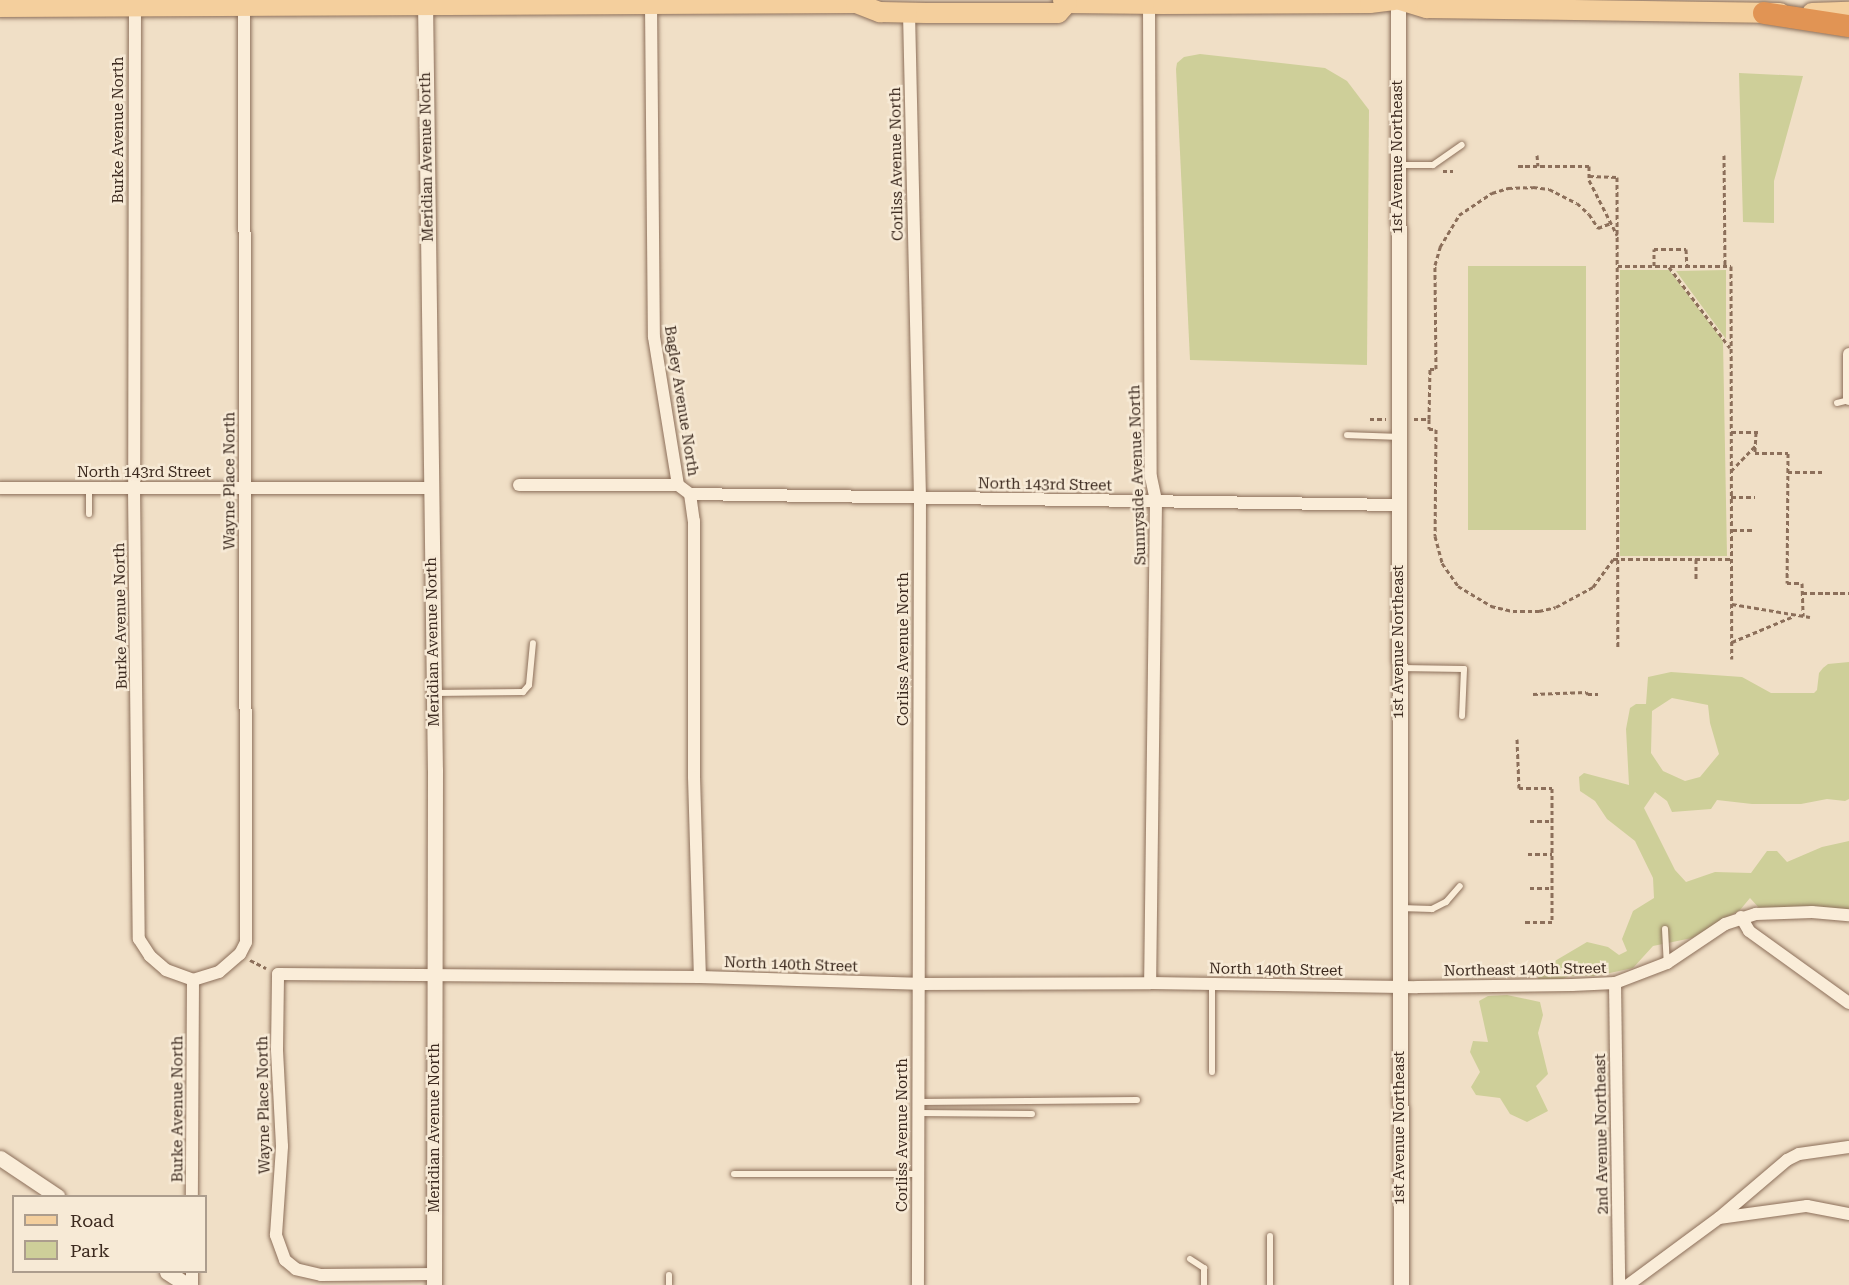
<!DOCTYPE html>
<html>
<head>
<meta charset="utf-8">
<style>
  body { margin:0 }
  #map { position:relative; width:1849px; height:1285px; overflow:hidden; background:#f0dfc6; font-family:"Roboto Serif",serif }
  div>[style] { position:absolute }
  .green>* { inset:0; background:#cecf99; transform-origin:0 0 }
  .path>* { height:3px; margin-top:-1.5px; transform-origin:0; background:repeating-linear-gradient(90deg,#8c6f5a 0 4.5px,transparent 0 7.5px) }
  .roads { filter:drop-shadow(0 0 2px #8c6f5a) drop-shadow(0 0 2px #8c6f5a) }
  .service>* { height:6px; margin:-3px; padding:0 3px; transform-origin:3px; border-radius:3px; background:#faedd9 }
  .minor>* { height:12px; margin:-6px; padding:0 6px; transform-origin:6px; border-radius:6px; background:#faedd9 }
  .tertiary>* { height:15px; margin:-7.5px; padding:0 7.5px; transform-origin:7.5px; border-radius:7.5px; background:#faedd9 }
  .primary>* { height:20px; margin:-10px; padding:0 10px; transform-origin:10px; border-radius:10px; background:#f4cf9d }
  .motorway>* { height:22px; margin:-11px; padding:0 11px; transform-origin:11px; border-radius:11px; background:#e19454 }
  span { translate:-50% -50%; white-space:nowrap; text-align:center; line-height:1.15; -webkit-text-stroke:5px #f7ead6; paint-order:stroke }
  .street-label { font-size:15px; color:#3c2a1f }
  .legend { position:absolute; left:12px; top:1195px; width:195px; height:78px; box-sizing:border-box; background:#f7ead6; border:2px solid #ac9d8d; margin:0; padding:8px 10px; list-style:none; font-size:18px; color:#3c2a1f }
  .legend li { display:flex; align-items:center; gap:12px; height:30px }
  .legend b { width:30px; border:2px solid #ac9d8d }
</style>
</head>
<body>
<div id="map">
  <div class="green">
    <i style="clip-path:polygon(1200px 54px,1325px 68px,1347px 81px,1369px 110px,1367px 365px,1190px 360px,1176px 69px,1177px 63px,1184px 57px)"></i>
    <i style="clip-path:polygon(1739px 73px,1803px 76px,1774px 181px,1774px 223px,1743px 222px)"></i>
    <i style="left:1468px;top:266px;width:118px;height:264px"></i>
    <i style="clip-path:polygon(1620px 270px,1669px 270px,1723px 341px,1727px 556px,1620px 556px)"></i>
    <i style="clip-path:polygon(1726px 270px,1726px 339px,1676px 271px)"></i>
    <i style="clip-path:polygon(evenodd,1849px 662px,1849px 799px,1845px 801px,1827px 799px,1801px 804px,1752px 804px,1717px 800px,1711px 809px,1672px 812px,1667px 801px,1655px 792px,1644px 808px,1675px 870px,1686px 882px,1715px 872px,1751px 873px,1767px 851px,1777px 851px,1787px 862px,1822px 847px,1849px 841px,1849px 911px,1760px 909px,1750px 898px,1740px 910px,1692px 938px,1653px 946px,1633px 968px,1596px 976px,1569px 976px,1556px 982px,1539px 983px,1538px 978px,1543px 968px,1587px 942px,1608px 947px,1619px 955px,1627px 951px,1622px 939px,1633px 911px,1654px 898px,1653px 878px,1635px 841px,1607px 819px,1595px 801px,1580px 791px,1579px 777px,1584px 773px,1629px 785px,1626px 729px,1630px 708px,1636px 704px,1646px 704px,1648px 677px,1671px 672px,1742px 677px,1771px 693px,1814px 693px,1817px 690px,1819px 673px,1823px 668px,1828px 664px,1849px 662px,1672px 698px,1708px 705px,1710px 723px,1719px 754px,1700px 777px,1685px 781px,1663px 771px,1651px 753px,1652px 711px,1672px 698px)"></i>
    <i style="clip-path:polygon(1507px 995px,1540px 1002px,1543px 1015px,1538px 1033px,1548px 1074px,1536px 1086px,1548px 1111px,1527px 1122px,1510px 1114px,1500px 1098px,1476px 1095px,1471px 1087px,1480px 1072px,1470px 1052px,1473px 1041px,1488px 1042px,1479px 1001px,1488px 996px)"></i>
  </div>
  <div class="path">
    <i style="left:1537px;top:155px;width:11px;rotate:85deg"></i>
    <i style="left:1724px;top:155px;width:111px;rotate:89.5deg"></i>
    <i style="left:1518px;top:166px;width:71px"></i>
    <i style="left:1589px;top:166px;width:14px;rotate:90deg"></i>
    <i style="left:1589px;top:180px;width:62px;rotate:63deg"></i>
    <i style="left:1443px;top:171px;width:10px"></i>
    <i style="left:1589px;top:176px;width:28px;rotate:2deg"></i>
    <i style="left:1617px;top:177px;width:472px;rotate:89.9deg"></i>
    <i style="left:1618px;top:266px;width:113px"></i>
    <i style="left:1731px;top:266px;width:393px;rotate:89.9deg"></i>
    <i style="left:1654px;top:266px;width:17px;rotate:-90deg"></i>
    <i style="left:1654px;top:249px;width:32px"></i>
    <i style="left:1686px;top:249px;width:17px;rotate:87deg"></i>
    <i style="left:1669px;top:267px;width:101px;rotate:53deg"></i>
    <i style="left:1370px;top:419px;width:16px"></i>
    <i style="left:1414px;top:419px;width:15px"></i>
    <i style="left:1429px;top:419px;width:10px;rotate:90deg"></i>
    <i style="left:1429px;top:429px;width:7px"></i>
    <i style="left:1436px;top:429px;width:107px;rotate:90.5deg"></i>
    <i style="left:1435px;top:536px;width:28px;rotate:75deg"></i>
    <i style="left:1442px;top:563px;width:28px;rotate:55deg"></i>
    <i style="left:1458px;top:586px;width:39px;rotate:31deg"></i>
    <i style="left:1491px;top:606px;width:23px;rotate:13deg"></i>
    <i style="left:1513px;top:611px;width:26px"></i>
    <i style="left:1539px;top:611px;width:17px;rotate:-13deg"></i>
    <i style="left:1556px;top:607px;width:42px;rotate:-28.4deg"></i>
    <i style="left:1593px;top:587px;width:34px;rotate:-54deg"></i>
    <i style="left:1613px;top:559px;width:118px"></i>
    <i style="left:1429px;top:419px;width:50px;rotate:-88.9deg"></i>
    <i style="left:1430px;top:369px;width:6px"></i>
    <i style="left:1436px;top:369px;width:104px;rotate:-90.6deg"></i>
    <i style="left:1435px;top:265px;width:19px;rotate:-74deg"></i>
    <i style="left:1440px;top:247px;width:37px;rotate:-59deg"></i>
    <i style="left:1459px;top:215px;width:40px;rotate:-34deg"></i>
    <i style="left:1492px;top:193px;width:17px;rotate:-17deg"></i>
    <i style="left:1508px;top:188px;width:25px;rotate:-2deg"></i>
    <i style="left:1533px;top:187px;width:16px;rotate:7deg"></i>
    <i style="left:1549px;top:189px;width:31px;rotate:27deg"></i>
    <i style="left:1577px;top:203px;width:16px;rotate:43deg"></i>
    <i style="left:1589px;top:214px;width:17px;rotate:57deg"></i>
    <i style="left:1598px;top:228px;width:14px;rotate:-21deg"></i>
    <i style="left:1731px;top:432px;width:30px"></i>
    <i style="left:1756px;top:432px;width:21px;rotate:93deg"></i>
    <i style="left:1755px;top:453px;width:33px"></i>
    <i style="left:1788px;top:453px;width:130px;rotate:90.4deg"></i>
    <i style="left:1787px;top:583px;width:15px"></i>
    <i style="left:1802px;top:583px;width:33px;rotate:88deg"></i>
    <i style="left:1731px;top:471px;width:35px;rotate:-46deg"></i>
    <i style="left:1788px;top:472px;width:36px"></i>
    <i style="left:1731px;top:497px;width:24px"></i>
    <i style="left:1732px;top:530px;width:22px"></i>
    <i style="left:1696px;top:559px;width:22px;rotate:90deg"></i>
    <i style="left:1803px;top:593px;width:46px"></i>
    <i style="left:1732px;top:604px;width:79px;rotate:9.5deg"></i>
    <i style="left:1732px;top:642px;width:67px;rotate:-22.8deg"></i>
    <i style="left:1533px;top:694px;width:53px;rotate:-2.2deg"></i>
    <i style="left:1586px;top:692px;width:3px;rotate:45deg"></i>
    <i style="left:1588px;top:694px;width:10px"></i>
    <i style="left:1517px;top:739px;width:49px;rotate:87.7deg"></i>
    <i style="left:1519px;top:788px;width:33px"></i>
    <i style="left:1552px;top:788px;width:134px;rotate:90deg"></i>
    <i style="left:1552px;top:922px;width:29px;rotate:180deg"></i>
    <i style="left:1530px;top:821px;width:22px"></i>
    <i style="left:1528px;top:854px;width:24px"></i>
    <i style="left:1530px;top:888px;width:22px"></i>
    <i style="left:250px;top:960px;width:18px;rotate:27deg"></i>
  </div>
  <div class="roads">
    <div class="service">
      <i style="left:1399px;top:165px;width:34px"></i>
      <i style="left:1433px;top:165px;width:35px;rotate:-35deg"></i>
      <i style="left:1837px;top:403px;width:12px;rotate:-14deg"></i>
      <i style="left:1347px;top:435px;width:51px;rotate:2.2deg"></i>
      <i style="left:89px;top:514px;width:26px;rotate:-90deg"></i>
      <i style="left:1400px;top:668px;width:64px;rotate:0.9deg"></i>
      <i style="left:1464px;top:669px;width:47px;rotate:92.4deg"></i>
      <i style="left:434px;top:693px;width:89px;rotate:-0.6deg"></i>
      <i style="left:523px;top:692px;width:9px;rotate:-49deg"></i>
      <i style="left:529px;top:685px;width:42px;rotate:-84.6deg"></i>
      <i style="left:1400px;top:908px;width:32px;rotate:2deg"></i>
      <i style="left:1432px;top:909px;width:16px;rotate:-27deg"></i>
      <i style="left:1446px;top:902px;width:21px;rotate:-49deg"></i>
      <i style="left:1665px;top:929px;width:34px;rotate:87deg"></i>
      <i style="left:1212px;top:984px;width:88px;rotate:90deg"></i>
      <i style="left:919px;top:1102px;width:218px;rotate:-0.5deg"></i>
      <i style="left:918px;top:1113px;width:114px;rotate:0.5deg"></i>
      <i style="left:734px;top:1174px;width:184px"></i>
      <i style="left:1270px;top:1236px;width:49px;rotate:90deg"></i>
      <i style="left:1190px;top:1259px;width:17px;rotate:33deg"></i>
      <i style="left:1204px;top:1268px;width:17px;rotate:90deg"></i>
      <i style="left:669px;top:1285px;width:10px;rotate:-90deg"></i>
    </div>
    <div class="minor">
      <i style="left:1149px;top:3px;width:474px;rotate:89.8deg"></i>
      <i style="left:1151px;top:477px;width:25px;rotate:78deg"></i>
      <i style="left:1156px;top:501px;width:482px;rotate:90.7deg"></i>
      <i style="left:651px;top:4px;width:333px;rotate:89.5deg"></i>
      <i style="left:654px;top:337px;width:150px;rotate:80.8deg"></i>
      <i style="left:678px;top:485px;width:15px;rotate:37deg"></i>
      <i style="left:690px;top:494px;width:27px;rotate:82deg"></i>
      <i style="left:694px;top:521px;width:256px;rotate:90deg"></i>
      <i style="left:694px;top:777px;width:200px;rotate:88.3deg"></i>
      <i style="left:135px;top:7px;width:481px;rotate:90.1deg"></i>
      <i style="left:134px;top:488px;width:451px;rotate:89.4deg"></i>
      <i style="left:139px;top:939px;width:20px;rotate:57deg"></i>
      <i style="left:150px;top:956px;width:21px;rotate:41deg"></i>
      <i style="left:166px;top:970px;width:29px;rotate:20deg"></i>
      <i style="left:193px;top:980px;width:216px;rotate:90.3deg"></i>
      <i style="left:909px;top:13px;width:485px;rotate:88.7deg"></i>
      <i style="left:920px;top:498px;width:787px;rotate:90.15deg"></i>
      <i style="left:1849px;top:354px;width:45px;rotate:90deg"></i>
      <i style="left:519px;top:485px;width:159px"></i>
      <i style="left:0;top:488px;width:432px"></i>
      <i style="left:690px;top:494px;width:709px;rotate:0.89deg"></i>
      <i style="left:1741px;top:917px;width:16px;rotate:60deg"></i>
      <i style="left:1749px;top:931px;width:123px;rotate:35.8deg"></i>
      <i style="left:193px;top:980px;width:27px;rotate:-17deg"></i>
      <i style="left:219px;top:972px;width:28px;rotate:-41deg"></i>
      <i style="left:240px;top:954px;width:13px;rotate:-63deg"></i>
      <i style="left:246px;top:942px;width:935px;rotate:-90.12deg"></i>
      <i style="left:1615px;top:983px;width:302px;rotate:89.2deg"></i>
      <i style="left:1720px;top:1217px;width:88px;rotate:-40.4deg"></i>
      <i style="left:1787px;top:1160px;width:13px;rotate:-27deg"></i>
      <i style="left:1799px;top:1154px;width:50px;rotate:-8deg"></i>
      <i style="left:434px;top:1274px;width:113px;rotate:179.5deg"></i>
      <i style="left:321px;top:1275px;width:26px;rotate:-167deg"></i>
      <i style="left:296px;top:1269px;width:14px;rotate:-141deg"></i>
      <i style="left:285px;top:1260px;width:27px;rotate:-110deg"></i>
      <i style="left:276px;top:1235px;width:89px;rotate:-86.1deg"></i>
      <i style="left:282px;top:1146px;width:97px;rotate:-93deg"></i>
      <i style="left:277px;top:1049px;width:75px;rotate:-89.2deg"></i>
      <i style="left:278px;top:974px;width:422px;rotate:0.4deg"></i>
      <i style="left:700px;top:977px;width:217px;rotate:1.8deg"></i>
      <i style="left:917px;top:984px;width:233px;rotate:-0.2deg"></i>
      <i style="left:1150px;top:983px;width:267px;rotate:0.9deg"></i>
      <i style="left:1417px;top:987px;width:155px;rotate:-0.7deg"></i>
      <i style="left:1572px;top:985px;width:43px;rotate:-2.7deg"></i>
      <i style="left:1615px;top:983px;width:56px;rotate:-21deg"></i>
      <i style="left:1667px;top:963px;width:70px;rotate:-33.9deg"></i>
      <i style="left:1725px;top:924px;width:33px;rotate:-18deg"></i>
      <i style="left:1756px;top:914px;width:56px;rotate:-2deg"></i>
      <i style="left:1812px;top:912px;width:37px;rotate:5deg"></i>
      <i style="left:192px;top:1285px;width:13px;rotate:-90deg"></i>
      <i style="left:1628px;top:1285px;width:113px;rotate:-36.4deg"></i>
      <i style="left:1719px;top:1218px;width:89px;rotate:-7.8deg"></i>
      <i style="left:1807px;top:1206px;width:43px;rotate:10.8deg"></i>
    </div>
    <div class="tertiary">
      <i style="left:425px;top:0;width:770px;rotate:89.26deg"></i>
      <i style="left:435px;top:770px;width:515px;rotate:90.11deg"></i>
      <i style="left:1398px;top:0;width:1285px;rotate:89.87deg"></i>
      <i style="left:0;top:1158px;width:69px;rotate:33.7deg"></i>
      <i style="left:167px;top:1272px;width:24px;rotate:33deg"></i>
    </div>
    <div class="primary">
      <i style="left:1063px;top:0;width:5px;rotate:37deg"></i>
      <i style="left:1067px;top:3px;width:96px;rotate:0.6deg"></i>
      <i style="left:1163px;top:4px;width:207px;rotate:-0.3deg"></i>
      <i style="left:1370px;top:3px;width:24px;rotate:-7deg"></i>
      <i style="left:1400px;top:0;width:28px;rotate:17deg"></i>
      <i style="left:1427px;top:8px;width:353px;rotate:0.8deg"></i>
      <i style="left:0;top:7px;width:856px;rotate:-0.27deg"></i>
      <i style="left:856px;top:3px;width:26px;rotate:21deg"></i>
      <i style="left:880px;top:12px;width:46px;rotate:1.2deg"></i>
      <i style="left:926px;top:13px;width:132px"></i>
      <i style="left:1058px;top:13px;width:13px;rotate:-48deg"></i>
      <i style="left:1812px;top:13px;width:37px;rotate:-2deg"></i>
    </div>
    <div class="motorway">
      <i style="left:1764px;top:13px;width:86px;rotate:8.7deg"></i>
    </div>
  </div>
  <div class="street-label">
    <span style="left:119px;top:130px;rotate:-90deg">Burke Avenue North</span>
    <span style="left:427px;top:157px;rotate:-91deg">Meridian Avenue North</span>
    <span style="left:1398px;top:157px;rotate:-90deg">1st Avenue Northeast</span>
    <span style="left:897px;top:164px;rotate:-91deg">Corliss Avenue North</span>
    <span style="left:681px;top:401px;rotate:81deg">Bagley Avenue North</span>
    <span style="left:144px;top:473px">North 143rd Street</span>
    <span style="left:1138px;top:475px;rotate:-92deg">Sunnyside Avenue North</span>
    <span style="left:230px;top:481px;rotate:-90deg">Wayne Place North</span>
    <span style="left:1045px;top:485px;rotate:1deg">North 143rd Street</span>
    <span style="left:121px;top:616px;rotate:-91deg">Burke Avenue North</span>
    <span style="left:433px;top:642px;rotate:-91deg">Meridian Avenue North</span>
    <span style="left:1399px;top:642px;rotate:-90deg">1st Avenue Northeast</span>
    <span style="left:904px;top:649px;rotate:-90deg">Corliss Avenue North</span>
    <span style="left:791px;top:965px;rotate:2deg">North 140th Street</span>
    <span style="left:1276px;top:970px;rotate:1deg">North 140th Street</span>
    <span style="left:1525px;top:970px;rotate:-1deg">Northeast 140th Street</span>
    <span style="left:264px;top:1105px;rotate:-91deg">Wayne Place North</span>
    <span style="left:178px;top:1109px;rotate:-90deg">Burke Avenue North</span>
    <span style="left:435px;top:1128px;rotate:-90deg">Meridian Avenue North</span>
    <span style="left:1400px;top:1128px;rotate:-90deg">1st Avenue Northeast</span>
    <span style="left:1602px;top:1134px;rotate:-91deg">2nd Avenue Northeast</span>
    <span style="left:903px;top:1135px;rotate:-90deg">Corliss Avenue North</span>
  </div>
  <ul class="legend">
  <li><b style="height:8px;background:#f4cf9d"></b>Road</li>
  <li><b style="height:16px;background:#cecf99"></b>Park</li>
  </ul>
</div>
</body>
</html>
